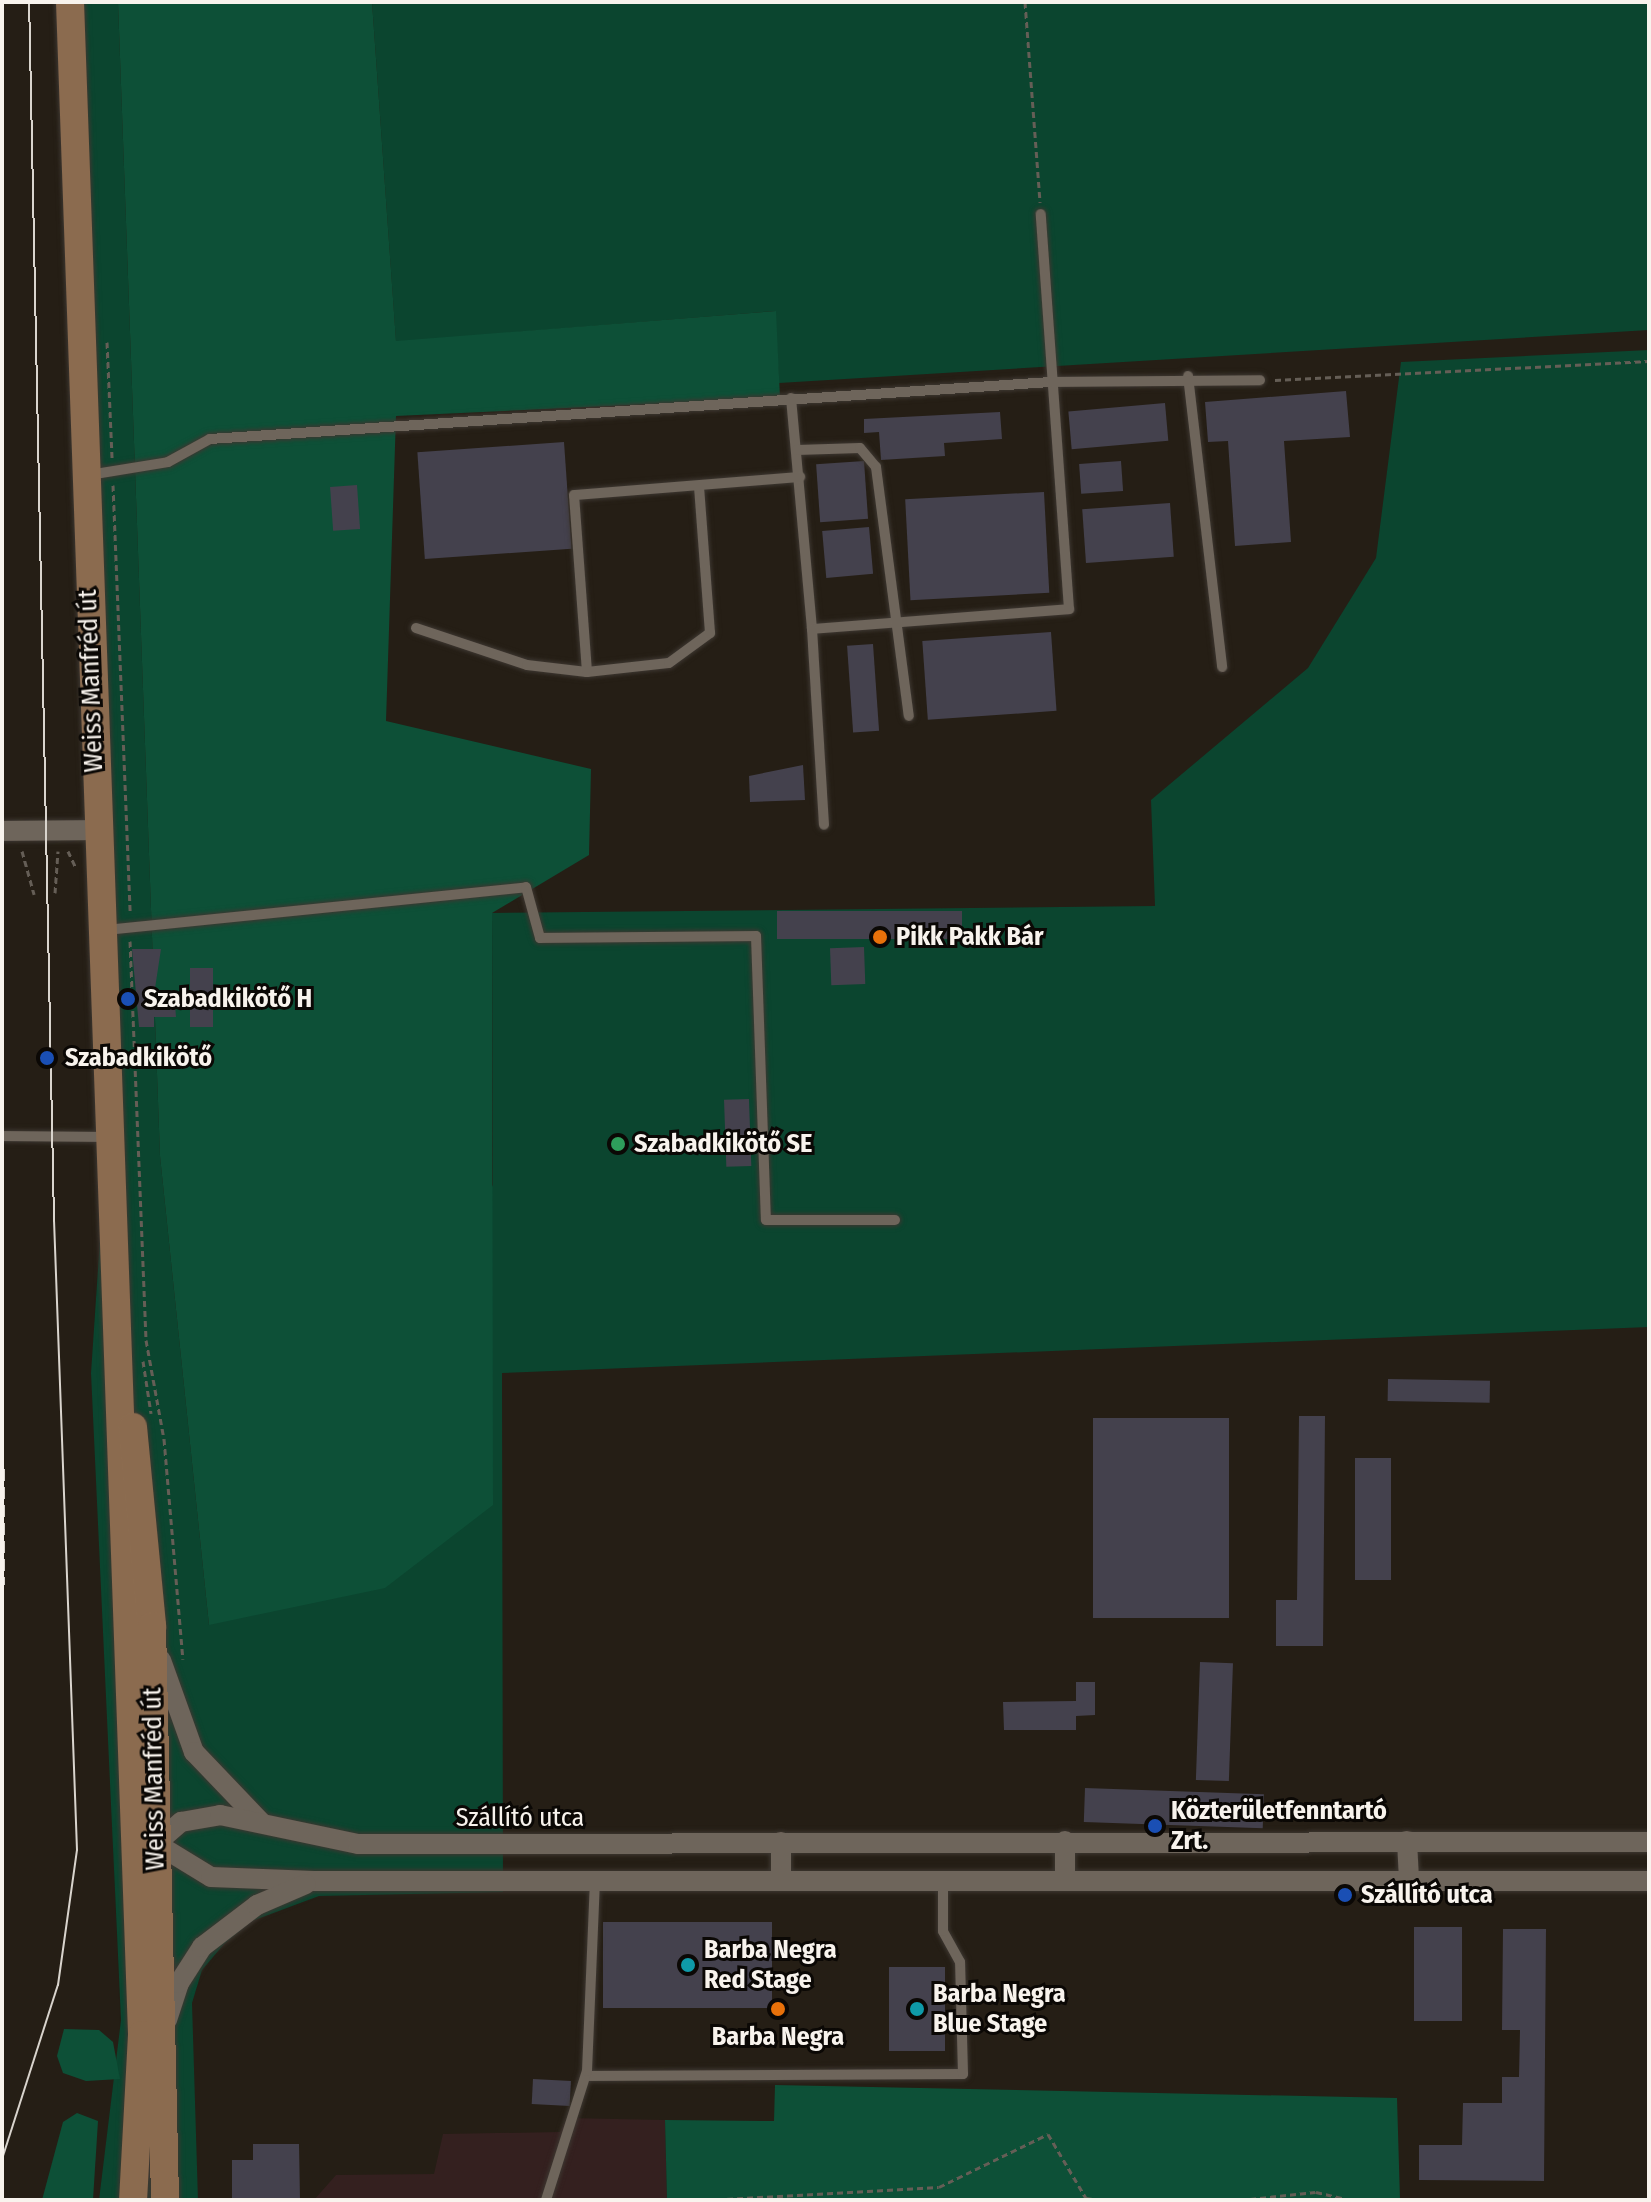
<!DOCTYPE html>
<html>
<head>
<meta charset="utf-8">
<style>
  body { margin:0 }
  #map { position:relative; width:1651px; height:2202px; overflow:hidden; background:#251e15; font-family:"Fira Sans Condensed",sans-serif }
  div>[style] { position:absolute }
  .education>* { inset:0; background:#34201f }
  .green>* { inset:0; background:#0b452f }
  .forest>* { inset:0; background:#0d5037 }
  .building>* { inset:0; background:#44414d; transform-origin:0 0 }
  .path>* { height:3px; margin-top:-1.5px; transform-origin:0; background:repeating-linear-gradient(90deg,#655e56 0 6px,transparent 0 10px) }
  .roads { filter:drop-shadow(0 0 2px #3d3731) drop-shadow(0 0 2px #3d3731) }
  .lane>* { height:10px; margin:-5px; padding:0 5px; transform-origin:5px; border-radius:5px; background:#6e655b }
  .street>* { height:20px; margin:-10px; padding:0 10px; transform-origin:10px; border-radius:10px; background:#6e655b }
  .secondary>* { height:28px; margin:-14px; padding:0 14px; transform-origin:14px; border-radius:14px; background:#8b6b4f }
  .tram>* { height:2px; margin:-1px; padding:0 1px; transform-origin:1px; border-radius:1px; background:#d9d4cd }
  .rail>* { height:6px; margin-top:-3px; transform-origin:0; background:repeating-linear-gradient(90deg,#d9d4cd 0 12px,transparent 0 18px) }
  .dots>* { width:22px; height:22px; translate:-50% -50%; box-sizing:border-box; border:4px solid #0b0805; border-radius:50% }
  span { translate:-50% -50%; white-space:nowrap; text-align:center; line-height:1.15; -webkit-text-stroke:6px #0b0805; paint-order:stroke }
  .street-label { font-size:26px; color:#f8f3ed }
  .poi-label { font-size:26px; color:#f8f3ed; font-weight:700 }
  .left { translate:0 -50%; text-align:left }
  .frame { position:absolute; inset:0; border:4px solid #f8f3ed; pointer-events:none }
</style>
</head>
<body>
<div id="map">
  <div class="education">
    <i style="clip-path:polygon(567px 2118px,665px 2120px,667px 2200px,314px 2200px,336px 2175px,434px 2174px,443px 2134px,560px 2132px)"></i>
  </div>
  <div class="green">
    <i style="clip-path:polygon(70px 2px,118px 2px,160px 1156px,209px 1625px,493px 1185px,492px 913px,1155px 906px,1151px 800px,1308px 668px,1376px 558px,1401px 362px,1649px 350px,1649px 1327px,502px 1373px,503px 1892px,319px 1896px,252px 1921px,224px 1944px,202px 1970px,192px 2003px,198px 2200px,99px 2200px,121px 2020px,91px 1373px,107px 1136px)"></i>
    <i style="clip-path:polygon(372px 2px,1649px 2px,1649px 330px,779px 383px,775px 311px,396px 342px)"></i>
  </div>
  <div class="forest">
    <i style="clip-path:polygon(118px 2px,372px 2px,396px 341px,776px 311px,780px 398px,396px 416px,386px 721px,591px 769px,589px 855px,492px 913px,493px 1505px,385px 1588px,209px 1625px,160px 1156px)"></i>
    <i style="clip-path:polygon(64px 2029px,99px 2030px,113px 2042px,120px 2079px,86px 2081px,63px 2073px,57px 2056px)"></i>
    <i style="clip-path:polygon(775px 2085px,1397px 2098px,1400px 2200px,667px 2200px,665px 2120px,774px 2121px)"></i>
    <i style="clip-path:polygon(77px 2113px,98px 2121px,93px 2200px,42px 2200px,63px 2122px)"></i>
  </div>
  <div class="building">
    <i style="clip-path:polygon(1346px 391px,1350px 437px,1284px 441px,1291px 542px,1235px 546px,1228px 441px,1208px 442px,1205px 402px)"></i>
    <i style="left:1165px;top:403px;width:38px;height:97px;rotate:85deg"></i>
    <i style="clip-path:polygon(1000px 412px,1002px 439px,944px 443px,945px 456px,881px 460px,879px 432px,864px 433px,864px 419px)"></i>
    <i style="left:564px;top:442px;width:107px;height:147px;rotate:86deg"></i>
    <i style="left:864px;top:461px;width:58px;height:48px;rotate:86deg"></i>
    <i style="left:1121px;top:461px;width:30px;height:42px;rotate:86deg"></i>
    <i style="left:357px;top:485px;width:44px;height:27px;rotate:86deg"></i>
    <i style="left:1044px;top:492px;width:101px;height:139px;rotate:87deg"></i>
    <i style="left:1170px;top:503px;width:54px;height:88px;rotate:86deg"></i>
    <i style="left:869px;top:527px;width:47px;height:47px;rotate:85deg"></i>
    <i style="left:1051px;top:632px;width:79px;height:129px;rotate:86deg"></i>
    <i style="left:873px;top:644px;width:87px;height:26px;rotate:86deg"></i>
    <i style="clip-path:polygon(803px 765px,805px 800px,750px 802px,749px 776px)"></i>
    <i style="left:962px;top:911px;width:28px;height:185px;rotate:90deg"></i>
    <i style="left:864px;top:947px;width:37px;height:34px;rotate:88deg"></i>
    <i style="clip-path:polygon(132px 949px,161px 949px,154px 995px,175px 1004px,176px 1017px,154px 1017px,154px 1027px,139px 1027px)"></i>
    <i style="left:190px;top:968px;width:23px;height:59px"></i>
    <i style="left:749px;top:1099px;width:67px;height:25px;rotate:88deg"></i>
    <i style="left:1388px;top:1379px;width:102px;height:22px;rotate:1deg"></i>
    <i style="clip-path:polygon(1299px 1416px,1325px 1416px,1323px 1646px,1276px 1646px,1276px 1600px,1297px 1600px)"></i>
    <i style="left:1093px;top:1418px;width:136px;height:200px"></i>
    <i style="left:1355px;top:1458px;width:36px;height:122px"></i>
    <i style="left:1200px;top:1662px;width:33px;height:118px;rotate:2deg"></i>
    <i style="clip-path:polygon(1076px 1682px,1095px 1682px,1095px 1715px,1076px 1716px,1076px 1730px,1004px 1730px,1003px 1702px,1076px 1701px)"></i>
    <i style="left:1085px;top:1788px;width:179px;height:34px;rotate:2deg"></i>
    <i style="left:603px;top:1922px;width:169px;height:86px"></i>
    <i style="left:1414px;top:1927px;width:48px;height:94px"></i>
    <i style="clip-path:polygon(1503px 1929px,1546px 1929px,1544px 2181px,1419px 2180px,1419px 2145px,1462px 2145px,1463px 2103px,1502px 2103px,1502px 2077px,1519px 2077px,1520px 2030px,1502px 2030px)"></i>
    <i style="left:889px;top:1967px;width:56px;height:84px"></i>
    <i style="left:533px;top:2079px;width:38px;height:25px;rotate:3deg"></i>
    <i style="clip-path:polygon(253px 2144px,299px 2144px,300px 2200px,232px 2200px,232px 2160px,253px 2160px)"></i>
  </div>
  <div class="path">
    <i style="left:1025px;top:2px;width:201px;rotate:85.7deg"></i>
    <i style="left:107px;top:342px;width:116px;rotate:87.5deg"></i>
    <i style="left:1275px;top:380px;width:374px;rotate:-2.9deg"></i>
    <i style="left:113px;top:485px;width:428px;rotate:87.7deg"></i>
    <i style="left:22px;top:851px;width:45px;rotate:74.4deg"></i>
    <i style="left:68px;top:851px;width:19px;rotate:65deg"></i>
    <i style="left:55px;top:893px;width:42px;rotate:-85.9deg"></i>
    <i style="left:130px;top:941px;width:399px;rotate:87.7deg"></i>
    <i style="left:146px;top:1340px;width:101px;rotate:79.7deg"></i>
    <i style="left:164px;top:1439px;width:221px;rotate:85.1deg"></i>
    <i style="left:143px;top:1361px;width:53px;rotate:81.3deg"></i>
    <i style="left:707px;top:2200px;width:232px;rotate:-3.2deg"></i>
    <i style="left:939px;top:2187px;width:121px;rotate:-25.9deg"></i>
    <i style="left:1048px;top:2134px;width:74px;rotate:59.3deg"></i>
    <i style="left:1086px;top:2198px;width:13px;rotate:9deg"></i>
    <i style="left:1240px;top:2200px;width:76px;rotate:-6deg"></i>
    <i style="left:1316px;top:2192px;width:35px;rotate:13deg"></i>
  </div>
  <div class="roads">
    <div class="lane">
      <i style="left:1188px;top:376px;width:293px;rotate:83.3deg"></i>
      <i style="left:791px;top:398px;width:232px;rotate:84.8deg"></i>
      <i style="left:812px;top:629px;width:258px;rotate:-4.4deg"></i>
      <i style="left:1069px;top:609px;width:396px;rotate:-94.1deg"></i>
      <i style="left:797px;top:450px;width:63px;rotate:-1.8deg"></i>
      <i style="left:860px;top:448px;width:25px;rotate:50deg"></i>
      <i style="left:876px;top:467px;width:251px;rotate:82.5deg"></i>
      <i style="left:89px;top:475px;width:80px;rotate:-9.3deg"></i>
      <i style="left:168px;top:462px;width:48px;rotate:-28.7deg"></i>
      <i style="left:210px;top:439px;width:843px;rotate:-3.88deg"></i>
      <i style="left:1051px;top:382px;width:209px;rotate:-0.5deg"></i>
      <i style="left:416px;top:628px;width:117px;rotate:18.4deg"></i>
      <i style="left:527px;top:665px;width:60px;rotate:6.7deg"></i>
      <i style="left:587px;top:672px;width:82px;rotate:-6.3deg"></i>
      <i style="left:669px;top:663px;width:51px;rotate:-36.2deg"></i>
      <i style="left:710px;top:633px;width:146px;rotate:-94.3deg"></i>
      <i style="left:812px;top:629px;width:196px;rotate:86.5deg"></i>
      <i style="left:587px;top:672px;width:177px;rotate:-94.2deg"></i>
      <i style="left:574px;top:495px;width:227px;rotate:-4.6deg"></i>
      <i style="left:106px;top:930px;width:422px;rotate:-5.8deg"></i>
      <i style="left:526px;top:887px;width:53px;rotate:74.6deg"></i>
      <i style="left:540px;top:938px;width:216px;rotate:-0.5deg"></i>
      <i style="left:756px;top:936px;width:284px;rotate:88deg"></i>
      <i style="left:766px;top:1220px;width:129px"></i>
      <i style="left:2px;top:1136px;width:105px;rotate:0.5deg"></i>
      <i style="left:586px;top:2076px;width:377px;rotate:-0.3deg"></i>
      <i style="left:963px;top:2074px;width:112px;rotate:-91.5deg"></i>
      <i style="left:960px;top:1962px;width:35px;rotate:-119deg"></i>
      <i style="left:943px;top:1931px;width:51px;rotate:-90deg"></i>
      <i style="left:546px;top:2200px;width:135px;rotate:-72.4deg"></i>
      <i style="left:587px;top:2071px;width:190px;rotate:-87.6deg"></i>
    </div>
    <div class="street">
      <i style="left:2px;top:831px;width:95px;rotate:-0.6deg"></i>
      <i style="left:161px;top:1660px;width:98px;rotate:70.3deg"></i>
      <i style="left:194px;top:1752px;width:97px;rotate:46.3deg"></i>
      <i style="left:152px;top:1841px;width:69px;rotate:31.4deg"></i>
      <i style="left:211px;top:1877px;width:103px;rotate:2.2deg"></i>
      <i style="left:314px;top:1881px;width:1335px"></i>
      <i style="left:1065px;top:1841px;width:38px;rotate:90deg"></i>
      <i style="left:1407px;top:1841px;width:39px;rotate:87deg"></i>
      <i style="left:781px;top:1842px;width:38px;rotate:90deg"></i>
      <i style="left:151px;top:1848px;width:40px;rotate:-41deg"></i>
      <i style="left:181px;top:1822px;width:40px;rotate:-10deg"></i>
      <i style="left:220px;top:1815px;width:141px;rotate:11.9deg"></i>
      <i style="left:358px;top:1844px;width:1291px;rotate:-0.09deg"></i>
      <i style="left:167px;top:2020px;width:39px;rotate:-72deg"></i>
      <i style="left:179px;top:1983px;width:43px;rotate:-57.4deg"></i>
      <i style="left:202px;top:1947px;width:69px;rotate:-37.4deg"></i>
      <i style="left:257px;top:1905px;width:53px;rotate:-23.2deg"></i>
    </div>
    <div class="secondary">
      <i style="left:70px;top:2px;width:2034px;rotate:87.97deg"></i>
      <i style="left:142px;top:2035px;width:165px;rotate:93.1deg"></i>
      <i style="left:133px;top:1427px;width:200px;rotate:84.5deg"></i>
      <i style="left:152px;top:1626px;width:574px;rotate:88.7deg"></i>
    </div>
  </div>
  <div class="tram">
    <i style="left:2px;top:2159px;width:183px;rotate:-72.2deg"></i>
    <i style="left:58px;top:1985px;width:136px;rotate:-82deg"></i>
    <i style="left:77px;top:1850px;width:629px;rotate:-92.09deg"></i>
    <i style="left:54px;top:1221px;width:1219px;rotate:-91.17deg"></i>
  </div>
  <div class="rail">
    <i style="left:2px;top:1469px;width:116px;rotate:90deg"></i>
  </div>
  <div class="dots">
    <i style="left:880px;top:937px;background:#e8710a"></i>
    <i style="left:128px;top:999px;background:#1a4fb4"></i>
    <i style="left:47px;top:1058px;background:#1a4fb4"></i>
    <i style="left:618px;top:1144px;background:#2e9e5b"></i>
    <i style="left:1155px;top:1826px;background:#1a4fb4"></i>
    <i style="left:1345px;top:1895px;background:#1a4fb4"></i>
    <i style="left:688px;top:1965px;background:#0f9aa8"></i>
    <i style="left:778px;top:2009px;background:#e8710a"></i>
    <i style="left:917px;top:2009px;background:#0f9aa8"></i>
  </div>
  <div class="street-label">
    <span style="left:91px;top:681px;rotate:-92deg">Weiss Manfréd út</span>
    <span style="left:154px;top:1779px;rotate:-91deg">Weiss Manfréd út</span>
    <span style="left:520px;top:1818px">Szállító utca</span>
  </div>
  <div class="poi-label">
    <span class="left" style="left:896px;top:937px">Pikk Pakk Bár</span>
    <span class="left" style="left:144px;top:999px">Szabadkikötő H</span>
    <span class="left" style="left:65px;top:1058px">Szabadkikötő</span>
    <span class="left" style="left:634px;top:1144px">Szabadkikötő SE</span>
    <span class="left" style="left:1171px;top:1826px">Közterületfenntartó<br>Zrt.</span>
    <span class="left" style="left:1361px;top:1895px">Szállító utca</span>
    <span class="left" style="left:704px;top:1965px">Barba Negra<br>Red Stage</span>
    <span class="left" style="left:933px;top:2009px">Barba Negra<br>Blue Stage</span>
    <span style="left:778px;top:2037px">Barba Negra</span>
  </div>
  <div class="frame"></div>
</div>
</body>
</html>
